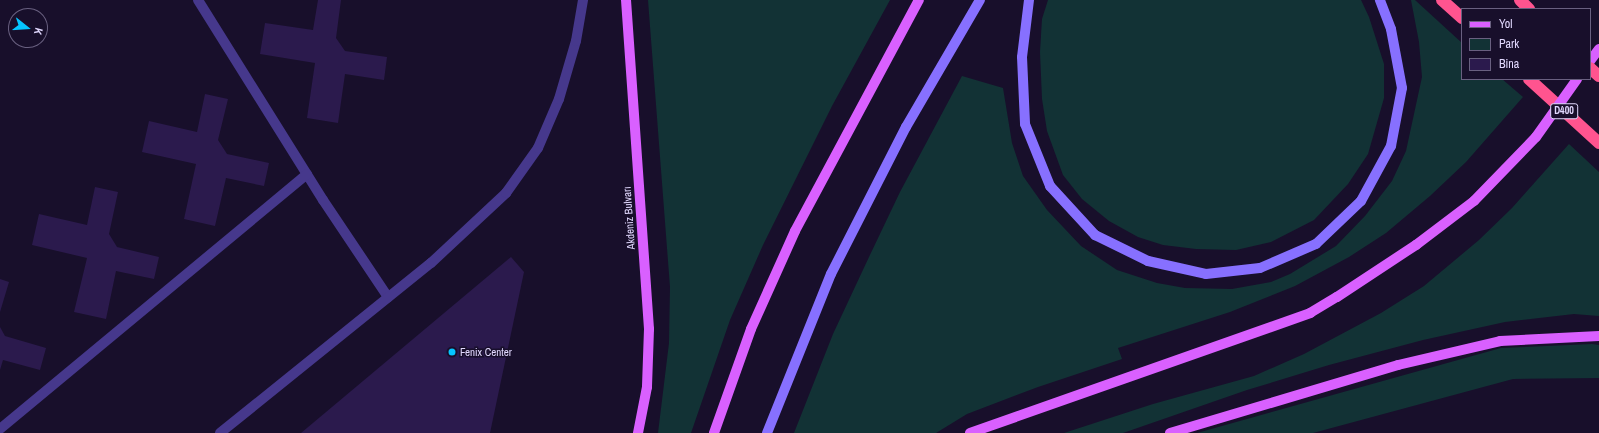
<!DOCTYPE html>
<html>
<head>
<meta charset="utf-8">
<style>
  body { margin:0 }
  #map { position:relative; width:1599px; height:433px; overflow:hidden; background:#180f2b; font-family:"Archivo Narrow",sans-serif }
  div>[style] { position:absolute }
  .green>* { inset:0; background:#123235 }
  .building>* { inset:0; background:#2b1a4d }
  .lane>* { height:10px; margin:-5px; padding:0 5px; transform-origin:5px; border-radius:5px; background:#46388c }
  .secondary>* { height:10px; margin:-5px; padding:0 5px; transform-origin:5px; border-radius:5px; background:#8770ff }
  .primary>* { height:10px; margin:-5px; padding:0 5px; transform-origin:5px; border-radius:5px; background:#d960ff }
  .highway>* { height:12px; margin:-6px; padding:0 6px; transform-origin:6px; border-radius:6px; background:#ff548f }
  .primary-bridge>* { height:10px; margin:-5px; padding:0 5px; transform-origin:5px; border-radius:5px; background:#d960ff }
  .dots>* { width:11px; height:11px; translate:-50% -50%; box-sizing:border-box; border:2px solid #180f2b; border-radius:50% }
  span { translate:-50% -50%; white-space:nowrap; text-align:center; line-height:1.15; -webkit-text-stroke:3px #180f2b; paint-order:stroke }
  .shield-label span { padding:1px 3px; background:#180f2b; border:1px solid; border-radius:3px; -webkit-text-stroke-width:0 }
  .shield-label { font-size:10px; color:#e2d9ff; font-weight:700 }
  .street-label { font-size:11px; color:#e2d9ff }
  .poi-label { font-size:11px; color:#e2d9ff }
  .left { translate:0 -50%; text-align:left }
  .legend { position:absolute; left:1461px; top:8px; width:130px; height:72px; box-sizing:border-box; background:#180f2b; border:1px solid #696080; margin:0; padding:5px 7px; list-style:none; font-size:12px; color:#e2d9ff }
  .legend li { display:flex; align-items:center; gap:8px; height:20px }
  .legend b { width:20px; border:1px solid #696080 }
  .north { position:absolute; left:8px; top:8px; width:40px; height:40px; box-sizing:border-box; background:#180f2b; border:1px solid #696080; border-radius:50%; rotate:107deg; font-size:11px; font-weight:700; line-height:16px; text-align:center; color:#e2d9ff }
  .north::after { content:''; display:block; margin:auto; width:14px; height:18px; background:#05c5ff; clip-path:polygon(50% 0,100% 100%,50% 72%,0 100%) }
</style>
</head>
<body>
<div id="map">
  <div class="green">
    <i style="clip-path:polygon(648px 0,890px 0,832px 106px,763px 245px,730px 320px,691px 433px,658px 433px,669px 343px,670px 287px)"></i>
    <i style="clip-path:polygon(1048px 0,1361px 0,1369px 17px,1384px 64px,1384px 98px,1368px 154px,1348px 184px,1314px 220px,1271px 242px,1236px 250px,1196px 249px,1163px 245px,1138px 237px,1109px 221px,1082px 199px,1063px 175px,1047px 131px,1042px 99px,1040px 52px,1042px 19px)"></i>
    <i style="clip-path:polygon(1411px 0,1415px 0,1462px 43px,1462px 79px,1502px 79px,1523px 97px,1466px 162px,1430px 196px,1386px 233px,1349px 257px,1295px 286px,1230px 312px,1118px 348px,1122px 359px,1038px 387px,967px 414px,936px 433px,794px 433px,833px 334px,869px 257px,900px 192px,962px 76px,1003px 88px,1012px 143px,1023px 176px,1047px 210px,1081px 246px,1117px 270px,1157px 283px,1185px 288px,1232px 289px,1271px 282px,1290px 274px,1336px 246px,1365px 216px,1392px 181px,1406px 151px,1422px 77px,1419px 42px)"></i>
    <i style="clip-path:polygon(1569px 144px,1599px 172px,1599px 316px,1574px 314px,1505px 322px,1423px 340px,1329px 365px,1247px 390px,1123px 433px,1064px 433px,1153px 404px,1254px 376px,1304px 354px,1381px 313px,1424px 286px,1479px 240px,1512px 208px)"></i>
    <i style="clip-path:polygon(1592px 344px,1599px 345px,1599px 378px,1513px 379px,1313px 433px,1197px 433px,1501px 348px)"></i>
  </div>
  <div class="building">
    <i style="clip-path:polygon(318px 0,341px 0,336px 38px,345px 51px,387px 57px,384px 80px,345px 74px,338px 123px,307px 118px,315px 63px,260px 54px,265px 23px,313px 30px)"></i>
    <i style="clip-path:polygon(205px 94px,228px 99px,218px 140px,227px 154px,269px 163px,264px 186px,226px 178px,215px 226px,184px 219px,196px 164px,142px 152px,149px 121px,197px 132px)"></i>
    <i style="clip-path:polygon(95px 187px,118px 192px,109px 234px,117px 247px,159px 257px,154px 279px,116px 271px,106px 319px,74px 312px,87px 258px,32px 245px,39px 214px,87px 225px)"></i>
    <i style="clip-path:polygon(511px 257px,524px 272px,490px 433px,301px 433px)"></i>
    <i style="clip-path:polygon(0 279px,9px 282px,0 312px)"></i>
    <i style="clip-path:polygon(0 327px,5px 336px,46px 348px,40px 370px,3px 360px,0 370px)"></i>
  </div>
  <div class="lane">
    <i style="left:198px;top:0;width:236px;rotate:58deg"></i>
    <i style="left:323px;top:200px;width:117px;rotate:56.2deg"></i>
    <i style="left:0;top:429px;width:399px;rotate:-39.7deg"></i>
    <i style="left:220px;top:433px;width:271px;rotate:-38.9deg"></i>
    <i style="left:431px;top:263px;width:103px;rotate:-43deg"></i>
    <i style="left:506px;top:193px;width:55px;rotate:-54.6deg"></i>
    <i style="left:538px;top:148px;width:53px;rotate:-66.8deg"></i>
    <i style="left:559px;top:99px;width:60px;rotate:-73.7deg"></i>
    <i style="left:576px;top:41px;width:42px;rotate:-80.3deg"></i>
  </div>
  <div class="secondary">
    <i style="left:1029px;top:0;width:57px;rotate:97deg"></i>
    <i style="left:1022px;top:57px;width:67px;rotate:87.4deg"></i>
    <i style="left:1025px;top:124px;width:67px;rotate:68deg"></i>
    <i style="left:1050px;top:186px;width:67px;rotate:47.4deg"></i>
    <i style="left:1095px;top:235px;width:59px;rotate:26.1deg"></i>
    <i style="left:1148px;top:261px;width:59px;rotate:12.6deg"></i>
    <i style="left:1206px;top:274px;width:54px;rotate:-6.3deg"></i>
    <i style="left:1260px;top:268px;width:61px;rotate:-23.2deg"></i>
    <i style="left:1316px;top:244px;width:62px;rotate:-43.7deg"></i>
    <i style="left:1361px;top:201px;width:63px;rotate:-61.4deg"></i>
    <i style="left:1391px;top:146px;width:59px;rotate:-79.3deg"></i>
    <i style="left:1402px;top:88px;width:60px;rotate:-100.6deg"></i>
    <i style="left:1391px;top:29px;width:31px;rotate:-111deg"></i>
    <i style="left:767px;top:433px;width:171px;rotate:-68.1deg"></i>
    <i style="left:831px;top:274px;width:165px;rotate:-63deg"></i>
    <i style="left:906px;top:127px;width:147px;rotate:-59.8deg"></i>
  </div>
  <div class="primary">
    <i style="left:626px;top:0;width:330px;rotate:86deg"></i>
    <i style="left:649px;top:329px;width:58px;rotate:92deg"></i>
    <i style="left:647px;top:387px;width:47px;rotate:101.1deg"></i>
    <i style="left:1590px;top:61px;width:15px;rotate:-53deg"></i>
    <i style="left:714px;top:433px;width:110px;rotate:-70.4deg"></i>
    <i style="left:751px;top:329px;width:107px;rotate:-65.8deg"></i>
    <i style="left:795px;top:231px;width:262px;rotate:-61.8deg"></i>
    <i style="left:970px;top:433px;width:361px;rotate:-19.4deg"></i>
    <i style="left:1310px;top:313px;width:31px;rotate:-31deg"></i>
    <i style="left:1337px;top:297px;width:95px;rotate:-33.4deg"></i>
    <i style="left:1416px;top:245px;width:73px;rotate:-37.2deg"></i>
    <i style="left:1170px;top:433px;width:238px;rotate:-16.6deg"></i>
    <i style="left:1398px;top:365px;width:105px;rotate:-13.2deg"></i>
    <i style="left:1500px;top:341px;width:99px;rotate:-2.9deg"></i>
  </div>
  <div class="highway">
    <i style="left:1442px;top:0;width:27px;rotate:42deg"></i>
    <i style="left:1520px;top:0;width:13px;rotate:45deg"></i>
    <i style="left:1590px;top:68px;width:12px;rotate:42deg"></i>
    <i style="left:1529px;top:79px;width:95px;rotate:42.4deg"></i>
  </div>
  <div class="primary-bridge">
    <i style="left:1474px;top:201px;width:89px;rotate:-45.9deg"></i>
    <i style="left:1536px;top:137px;width:71px;rotate:-54.7deg"></i>
  </div>
  <div class="dots">
    <i style="left:452px;top:352px;background:#05c5ff"></i>
  </div>
  <div class="shield-label">
    <span style="left:1564px;top:111px">D400</span>
  </div>
  <div class="street-label">
    <span style="left:629px;top:218px;rotate:-94deg">Akdeniz Bulvarı</span>
  </div>
  <div class="poi-label">
    <span class="left" style="left:460px;top:352px">Fenix Center</span>
  </div>
  <ul class="legend">
  <li><b style="height:5px;background:#d960ff"></b>Yol</li>
  <li><b style="height:11px;background:#123235"></b>Park</li>
  <li><b style="height:11px;background:#2b1a4d"></b>Bina</li>
  </ul>
  <div class="north">K</div>
</div>
</body>
</html>
